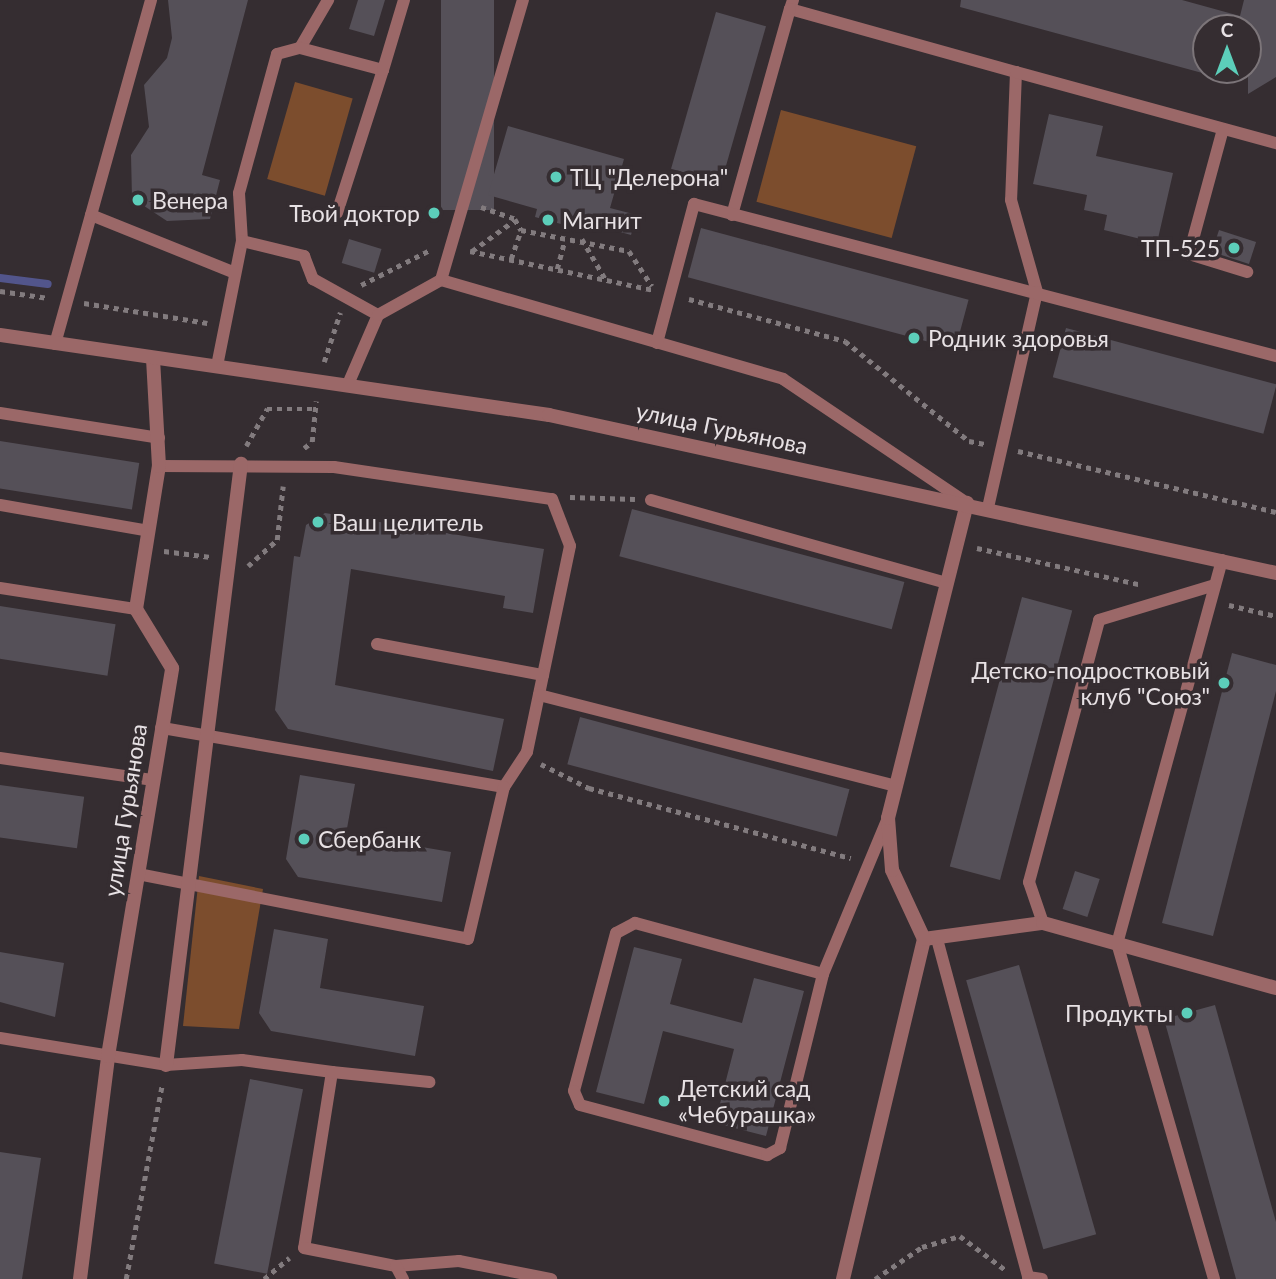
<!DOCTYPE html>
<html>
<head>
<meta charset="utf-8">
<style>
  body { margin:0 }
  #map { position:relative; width:1276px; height:1279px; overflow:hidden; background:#352d31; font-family:Lato,sans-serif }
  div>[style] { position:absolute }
  .green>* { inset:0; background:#7c4d2d; transform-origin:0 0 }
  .stream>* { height:8px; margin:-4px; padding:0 4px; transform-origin:4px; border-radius:4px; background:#52558b }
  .building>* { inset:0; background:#555058; transform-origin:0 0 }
  .path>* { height:4.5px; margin-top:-2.25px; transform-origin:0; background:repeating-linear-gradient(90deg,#827b7e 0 5px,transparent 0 10px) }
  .service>* { height:12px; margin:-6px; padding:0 6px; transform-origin:6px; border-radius:6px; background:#9b6868 }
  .pedestrian>* { height:14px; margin:-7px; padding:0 7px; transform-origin:7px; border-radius:7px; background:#9b6868 }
  .minor>* { height:14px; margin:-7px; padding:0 7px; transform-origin:7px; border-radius:7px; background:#9b6868 }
  .tertiary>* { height:14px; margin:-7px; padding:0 7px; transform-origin:7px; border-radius:7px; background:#9b6868 }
  .dots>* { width:19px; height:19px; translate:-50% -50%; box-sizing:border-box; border:4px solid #352d31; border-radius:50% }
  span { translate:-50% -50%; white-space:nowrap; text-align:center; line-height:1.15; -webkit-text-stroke:7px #352d31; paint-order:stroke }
  .poi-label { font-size:23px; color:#e7e1e4 }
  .left { translate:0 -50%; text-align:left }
  .right { translate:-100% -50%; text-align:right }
  .street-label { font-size:23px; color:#e7e1e4 }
  .north { position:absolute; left:1192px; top:14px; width:70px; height:70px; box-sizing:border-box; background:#352d31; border:2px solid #7c7579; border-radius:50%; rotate:0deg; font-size:19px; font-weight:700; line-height:28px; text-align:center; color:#e7e1e4 }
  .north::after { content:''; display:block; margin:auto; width:24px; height:32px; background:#5cceba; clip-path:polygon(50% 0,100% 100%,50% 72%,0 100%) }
</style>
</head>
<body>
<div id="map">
  <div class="green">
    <i style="left:295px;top:82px;width:60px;height:101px;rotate:16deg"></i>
    <i style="left:781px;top:110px;width:140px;height:95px;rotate:15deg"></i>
    <i style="clip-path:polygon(199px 876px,263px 889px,239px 1029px,183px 1026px)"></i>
  </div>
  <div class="stream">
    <i style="left:0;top:278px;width:48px;rotate:7.1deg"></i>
  </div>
  <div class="building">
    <i style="clip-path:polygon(168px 0,248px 0,202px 175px,220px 180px,210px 219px,167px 221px,132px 198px,131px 155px,149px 127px,144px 85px,167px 58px,172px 38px)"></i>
    <i style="clip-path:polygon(358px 0,385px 0,374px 36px,349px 29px)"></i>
    <i style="left:441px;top:0;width:53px;height:210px"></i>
    <i style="clip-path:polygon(961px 0,1182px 0,1240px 16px,1244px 0,1276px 0,1276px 77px,1248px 94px,1248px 28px,1206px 28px,1206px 74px,960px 7px)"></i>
    <i style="left:716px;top:12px;width:52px;height:163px;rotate:16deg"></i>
    <i style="clip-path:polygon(1049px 114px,1103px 126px,1096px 156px,1173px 173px,1157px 243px,1104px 230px,1107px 215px,1084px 210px,1087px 195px,1033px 184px)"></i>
    <i style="clip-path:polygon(508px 126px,624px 159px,610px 208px,637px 215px,631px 235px,563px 216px,561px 224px,535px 217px,537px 209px,488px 195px)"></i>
    <i style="left:701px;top:228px;width:277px;height:51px;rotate:15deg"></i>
    <i style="left:1219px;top:230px;width:39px;height:23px;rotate:18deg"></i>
    <i style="left:349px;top:239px;width:34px;height:25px;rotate:17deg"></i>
    <i style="left:1066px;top:328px;width:218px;height:51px;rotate:15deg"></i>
    <i style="left:0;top:441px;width:141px;height:47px;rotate:9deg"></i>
    <i style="left:632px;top:509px;width:282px;height:49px;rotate:15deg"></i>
    <i style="clip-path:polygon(325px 513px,544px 549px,533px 613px,503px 608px,505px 596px,351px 569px,335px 685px,504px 719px,493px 771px,288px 729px,275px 710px,294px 556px,300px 557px,306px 525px)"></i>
    <i style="left:1022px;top:597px;width:52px;height:279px;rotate:15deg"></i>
    <i style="left:0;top:606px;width:117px;height:52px;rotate:9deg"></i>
    <i style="clip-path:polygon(1232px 653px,1276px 665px,1276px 691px,1213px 936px,1162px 923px)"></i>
    <i style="left:580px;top:717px;width:279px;height:49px;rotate:15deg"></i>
    <i style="clip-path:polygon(300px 775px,355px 784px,346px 834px,451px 852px,442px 902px,298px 877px,286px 859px)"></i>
    <i style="left:0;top:785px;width:85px;height:52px;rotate:8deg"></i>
    <i style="left:1075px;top:871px;width:26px;height:40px;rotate:18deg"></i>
    <i style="clip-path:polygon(274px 929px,328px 939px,320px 988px,424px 1006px,415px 1056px,271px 1031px,259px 1013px)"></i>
    <i style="clip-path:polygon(634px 947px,682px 959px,670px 1004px,742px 1023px,754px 978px,804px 991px,766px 1136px,715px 1123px,734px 1049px,663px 1031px,644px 1104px,596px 1092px)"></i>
    <i style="clip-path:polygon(0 952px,64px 963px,55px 1017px,0 1002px)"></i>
    <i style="left:1019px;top:965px;width:280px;height:55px;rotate:74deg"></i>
    <i style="clip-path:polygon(1215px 1005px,1276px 1222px,1276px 1279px,1236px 1279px,1164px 1019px)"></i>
    <i style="left:250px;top:1079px;width:54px;height:188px;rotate:11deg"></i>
    <i style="clip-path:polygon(0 1152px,41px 1158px,22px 1279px,0 1279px)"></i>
  </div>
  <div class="path">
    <i style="left:481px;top:207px;width:36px;rotate:19deg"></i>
    <i style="left:515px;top:219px;width:13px;rotate:61deg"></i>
    <i style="left:521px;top:230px;width:110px;rotate:11deg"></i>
    <i style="left:629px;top:251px;width:42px;rotate:56.7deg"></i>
    <i style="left:582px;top:239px;width:48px;rotate:59.7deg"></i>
    <i style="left:470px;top:251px;width:187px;rotate:12deg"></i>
    <i style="left:472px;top:251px;width:53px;rotate:-35.8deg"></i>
    <i style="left:511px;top:259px;width:31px;rotate:-71deg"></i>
    <i style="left:557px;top:269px;width:28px;rotate:-75deg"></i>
    <i style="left:361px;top:285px;width:77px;rotate:-26.9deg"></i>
    <i style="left:0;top:291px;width:49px;rotate:8.3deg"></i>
    <i style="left:689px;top:299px;width:162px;rotate:15.1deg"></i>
    <i style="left:845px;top:341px;width:159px;rotate:38.9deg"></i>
    <i style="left:969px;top:441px;width:16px;rotate:11deg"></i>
    <i style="left:84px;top:303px;width:125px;rotate:9.2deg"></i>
    <i style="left:324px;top:362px;width:52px;rotate:-71.9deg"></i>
    <i style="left:246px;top:446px;width:43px;rotate:-60.4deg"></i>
    <i style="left:267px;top:409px;width:47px"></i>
    <i style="left:304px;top:448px;width:10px;rotate:-37deg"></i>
    <i style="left:312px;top:442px;width:41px;rotate:-84.4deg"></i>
    <i style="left:1018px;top:451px;width:265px;rotate:13.3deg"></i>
    <i style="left:570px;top:497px;width:65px;rotate:1.8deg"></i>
    <i style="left:977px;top:548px;width:169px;rotate:12.6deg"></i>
    <i style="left:164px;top:551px;width:47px;rotate:7.3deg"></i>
    <i style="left:248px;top:566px;width:39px;rotate:-42deg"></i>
    <i style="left:277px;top:540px;width:54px;rotate:-83.7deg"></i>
    <i style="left:1229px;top:605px;width:48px;rotate:13.2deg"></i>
    <i style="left:541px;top:764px;width:54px;rotate:26.6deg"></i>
    <i style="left:589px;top:788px;width:271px;rotate:15deg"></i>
    <i style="left:126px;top:1279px;width:198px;rotate:-79.5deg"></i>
    <i style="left:264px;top:1279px;width:33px;rotate:-40deg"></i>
    <i style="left:875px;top:1279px;width:57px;rotate:-34.2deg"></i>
    <i style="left:922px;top:1247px;width:40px;rotate:-16deg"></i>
    <i style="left:960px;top:1236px;width:59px;rotate:36.7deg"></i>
  </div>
  <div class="service">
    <i style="left:793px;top:0;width:9px;rotate:108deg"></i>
    <i style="left:790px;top:9px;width:235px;rotate:15.6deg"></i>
    <i style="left:1016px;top:72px;width:128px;rotate:92.2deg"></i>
    <i style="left:1011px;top:200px;width:96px;rotate:74.2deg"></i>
    <i style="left:1037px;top:292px;width:221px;rotate:102.8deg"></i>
    <i style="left:300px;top:48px;width:56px;rotate:-59.7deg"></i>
    <i style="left:1016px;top:72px;width:270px;rotate:15.3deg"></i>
    <i style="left:1223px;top:129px;width:130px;rotate:105.2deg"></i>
    <i style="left:1189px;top:254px;width:61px;rotate:17.2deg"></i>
    <i style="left:337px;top:213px;width:150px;rotate:-72.2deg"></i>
    <i style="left:91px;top:215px;width:155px;rotate:21.9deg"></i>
    <i style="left:732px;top:215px;width:214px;rotate:-74.3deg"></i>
    <i style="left:242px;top:241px;width:48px;rotate:-93.6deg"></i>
    <i style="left:239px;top:193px;width:144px;rotate:-74.7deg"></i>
    <i style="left:277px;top:54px;width:24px;rotate:-15deg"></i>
    <i style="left:300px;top:48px;width:86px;rotate:14.8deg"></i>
    <i style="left:383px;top:70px;width:73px;rotate:-73.3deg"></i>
    <i style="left:441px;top:280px;width:356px;rotate:16.1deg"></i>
    <i style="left:783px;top:379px;width:222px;rotate:34deg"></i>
    <i style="left:657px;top:343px;width:144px;rotate:-75.1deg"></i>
    <i style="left:694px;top:204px;width:602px;rotate:14.64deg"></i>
    <i style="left:55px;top:344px;width:357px;rotate:-74.4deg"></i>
    <i style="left:217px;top:366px;width:127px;rotate:-78.7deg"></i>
    <i style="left:242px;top:241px;width:64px;rotate:13.6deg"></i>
    <i style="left:304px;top:256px;width:25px;rotate:69deg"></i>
    <i style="left:313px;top:279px;width:74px;rotate:29deg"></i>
    <i style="left:349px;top:382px;width:73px;rotate:-66.6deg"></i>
    <i style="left:378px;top:315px;width:72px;rotate:-29.1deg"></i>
    <i style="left:441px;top:280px;width:292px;rotate:-73.7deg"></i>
    <i style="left:0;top:413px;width:161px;rotate:8.9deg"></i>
    <i style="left:159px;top:466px;width:175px;rotate:0.3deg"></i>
    <i style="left:334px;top:467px;width:220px;rotate:8.4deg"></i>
    <i style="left:552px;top:499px;width:50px;rotate:69deg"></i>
    <i style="left:570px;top:546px;width:210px;rotate:101.8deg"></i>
    <i style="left:527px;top:752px;width:42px;rotate:123.3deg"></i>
    <i style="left:504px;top:787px;width:348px;rotate:-170.2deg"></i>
    <i style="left:651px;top:500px;width:307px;rotate:15.7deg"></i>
    <i style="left:0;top:505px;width:151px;rotate:9.9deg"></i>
    <i style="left:0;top:588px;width:138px;rotate:8.8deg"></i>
    <i style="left:377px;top:644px;width:169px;rotate:10.6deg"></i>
    <i style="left:539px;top:695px;width:368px;rotate:14.3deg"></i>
    <i style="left:0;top:758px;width:155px;rotate:8.2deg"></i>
    <i style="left:138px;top:874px;width:336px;rotate:11.1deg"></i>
    <i style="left:468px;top:939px;width:156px;rotate:-76.7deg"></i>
    <i style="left:1043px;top:923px;width:43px;rotate:-108.9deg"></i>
    <i style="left:1029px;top:882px;width:271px;rotate:-75deg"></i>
    <i style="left:1099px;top:620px;width:121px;rotate:-16.8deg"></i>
    <i style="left:937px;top:939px;width:350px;rotate:74.9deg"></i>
    <i style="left:1028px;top:1277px;width:14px;rotate:8deg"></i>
    <i style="left:823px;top:974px;width:195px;rotate:-164.8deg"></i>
    <i style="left:635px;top:923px;width:21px;rotate:152deg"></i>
    <i style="left:616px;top:933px;width:163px;rotate:104.9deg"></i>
    <i style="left:574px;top:1091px;width:15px;rotate:67deg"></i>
    <i style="left:580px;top:1105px;width:194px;rotate:15deg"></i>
    <i style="left:767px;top:1155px;width:15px;rotate:-28deg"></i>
    <i style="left:780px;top:1148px;width:179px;rotate:-76.1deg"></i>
    <i style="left:823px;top:974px;width:169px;rotate:-67.4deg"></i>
    <i style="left:0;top:1038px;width:168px;rotate:9.2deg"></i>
    <i style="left:166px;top:1065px;width:76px;rotate:-3.8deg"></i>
    <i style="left:242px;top:1060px;width:91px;rotate:7.6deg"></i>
    <i style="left:332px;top:1072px;width:178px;rotate:99deg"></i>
    <i style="left:304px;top:1248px;width:94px;rotate:11.1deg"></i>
    <i style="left:396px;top:1266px;width:63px;rotate:-4.5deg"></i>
    <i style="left:459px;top:1261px;width:94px;rotate:11.1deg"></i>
    <i style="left:332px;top:1072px;width:98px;rotate:5.9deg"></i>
    <i style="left:396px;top:1266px;width:15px;rotate:62deg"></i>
    <i style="left:1214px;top:1279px;width:349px;rotate:-106.1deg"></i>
    <i style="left:1117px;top:944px;width:398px;rotate:-74.7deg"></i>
  </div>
  <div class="pedestrian">
    <i style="left:166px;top:1065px;width:606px;rotate:-82.89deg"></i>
  </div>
  <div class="minor">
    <i style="left:924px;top:939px;width:120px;rotate:-7.7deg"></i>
    <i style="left:1043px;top:923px;width:242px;rotate:15.6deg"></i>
    <i style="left:80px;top:1279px;width:225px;rotate:-82.8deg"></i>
    <i style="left:108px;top:1056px;width:393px;rotate:-80.6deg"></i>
    <i style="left:172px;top:668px;width:69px;rotate:-121.4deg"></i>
    <i style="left:136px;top:609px;width:145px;rotate:-80.9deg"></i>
    <i style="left:159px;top:466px;width:107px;rotate:-93.2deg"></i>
    <i style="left:843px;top:1279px;width:350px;rotate:-76.6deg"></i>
    <i style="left:924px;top:939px;width:76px;rotate:-114.9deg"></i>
    <i style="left:892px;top:870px;width:52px;rotate:-94.4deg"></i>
    <i style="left:888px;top:818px;width:325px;rotate:-75.9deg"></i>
  </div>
  <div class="tertiary">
    <i style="left:0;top:335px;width:555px;rotate:8.29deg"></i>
    <i style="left:549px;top:415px;width:744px;rotate:12.26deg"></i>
  </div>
  <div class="dots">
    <i style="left:556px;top:177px;background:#5cceba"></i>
    <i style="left:138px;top:200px;background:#5cceba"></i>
    <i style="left:434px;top:213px;background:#5cceba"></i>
    <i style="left:548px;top:220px;background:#5cceba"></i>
    <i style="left:1234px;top:248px;background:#5cceba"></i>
    <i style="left:914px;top:338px;background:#5cceba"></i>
    <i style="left:318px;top:522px;background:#5cceba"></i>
    <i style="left:1224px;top:683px;background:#5cceba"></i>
    <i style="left:304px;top:839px;background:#5cceba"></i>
    <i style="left:1187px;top:1013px;background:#5cceba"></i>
    <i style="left:664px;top:1101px;background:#5cceba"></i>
  </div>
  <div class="poi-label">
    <span class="left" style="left:570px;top:177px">ТЦ "Делерона"</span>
    <span class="left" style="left:152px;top:200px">Венера</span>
    <span class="right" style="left:420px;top:213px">Твой доктор</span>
    <span class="left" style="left:562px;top:220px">Магнит</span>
    <span class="right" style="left:1220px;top:248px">ТП-525</span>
    <span class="left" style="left:928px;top:338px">Родник здоровья</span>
    <span class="left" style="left:332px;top:522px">Ваш целитель</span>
    <span class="right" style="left:1210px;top:683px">Детско-подростковый<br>клуб "Союз"</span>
    <span class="left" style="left:318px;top:839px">Сбербанк</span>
    <span class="right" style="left:1173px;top:1013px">Продукты</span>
    <span class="left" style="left:678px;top:1101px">Детский сад<br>«Чебурашка»</span>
  </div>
  <div class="street-label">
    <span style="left:722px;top:428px;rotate:12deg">улица Гурьянова</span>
    <span style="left:125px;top:810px;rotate:-81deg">улица Гурьянова</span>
  </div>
  <div class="north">С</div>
</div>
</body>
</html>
